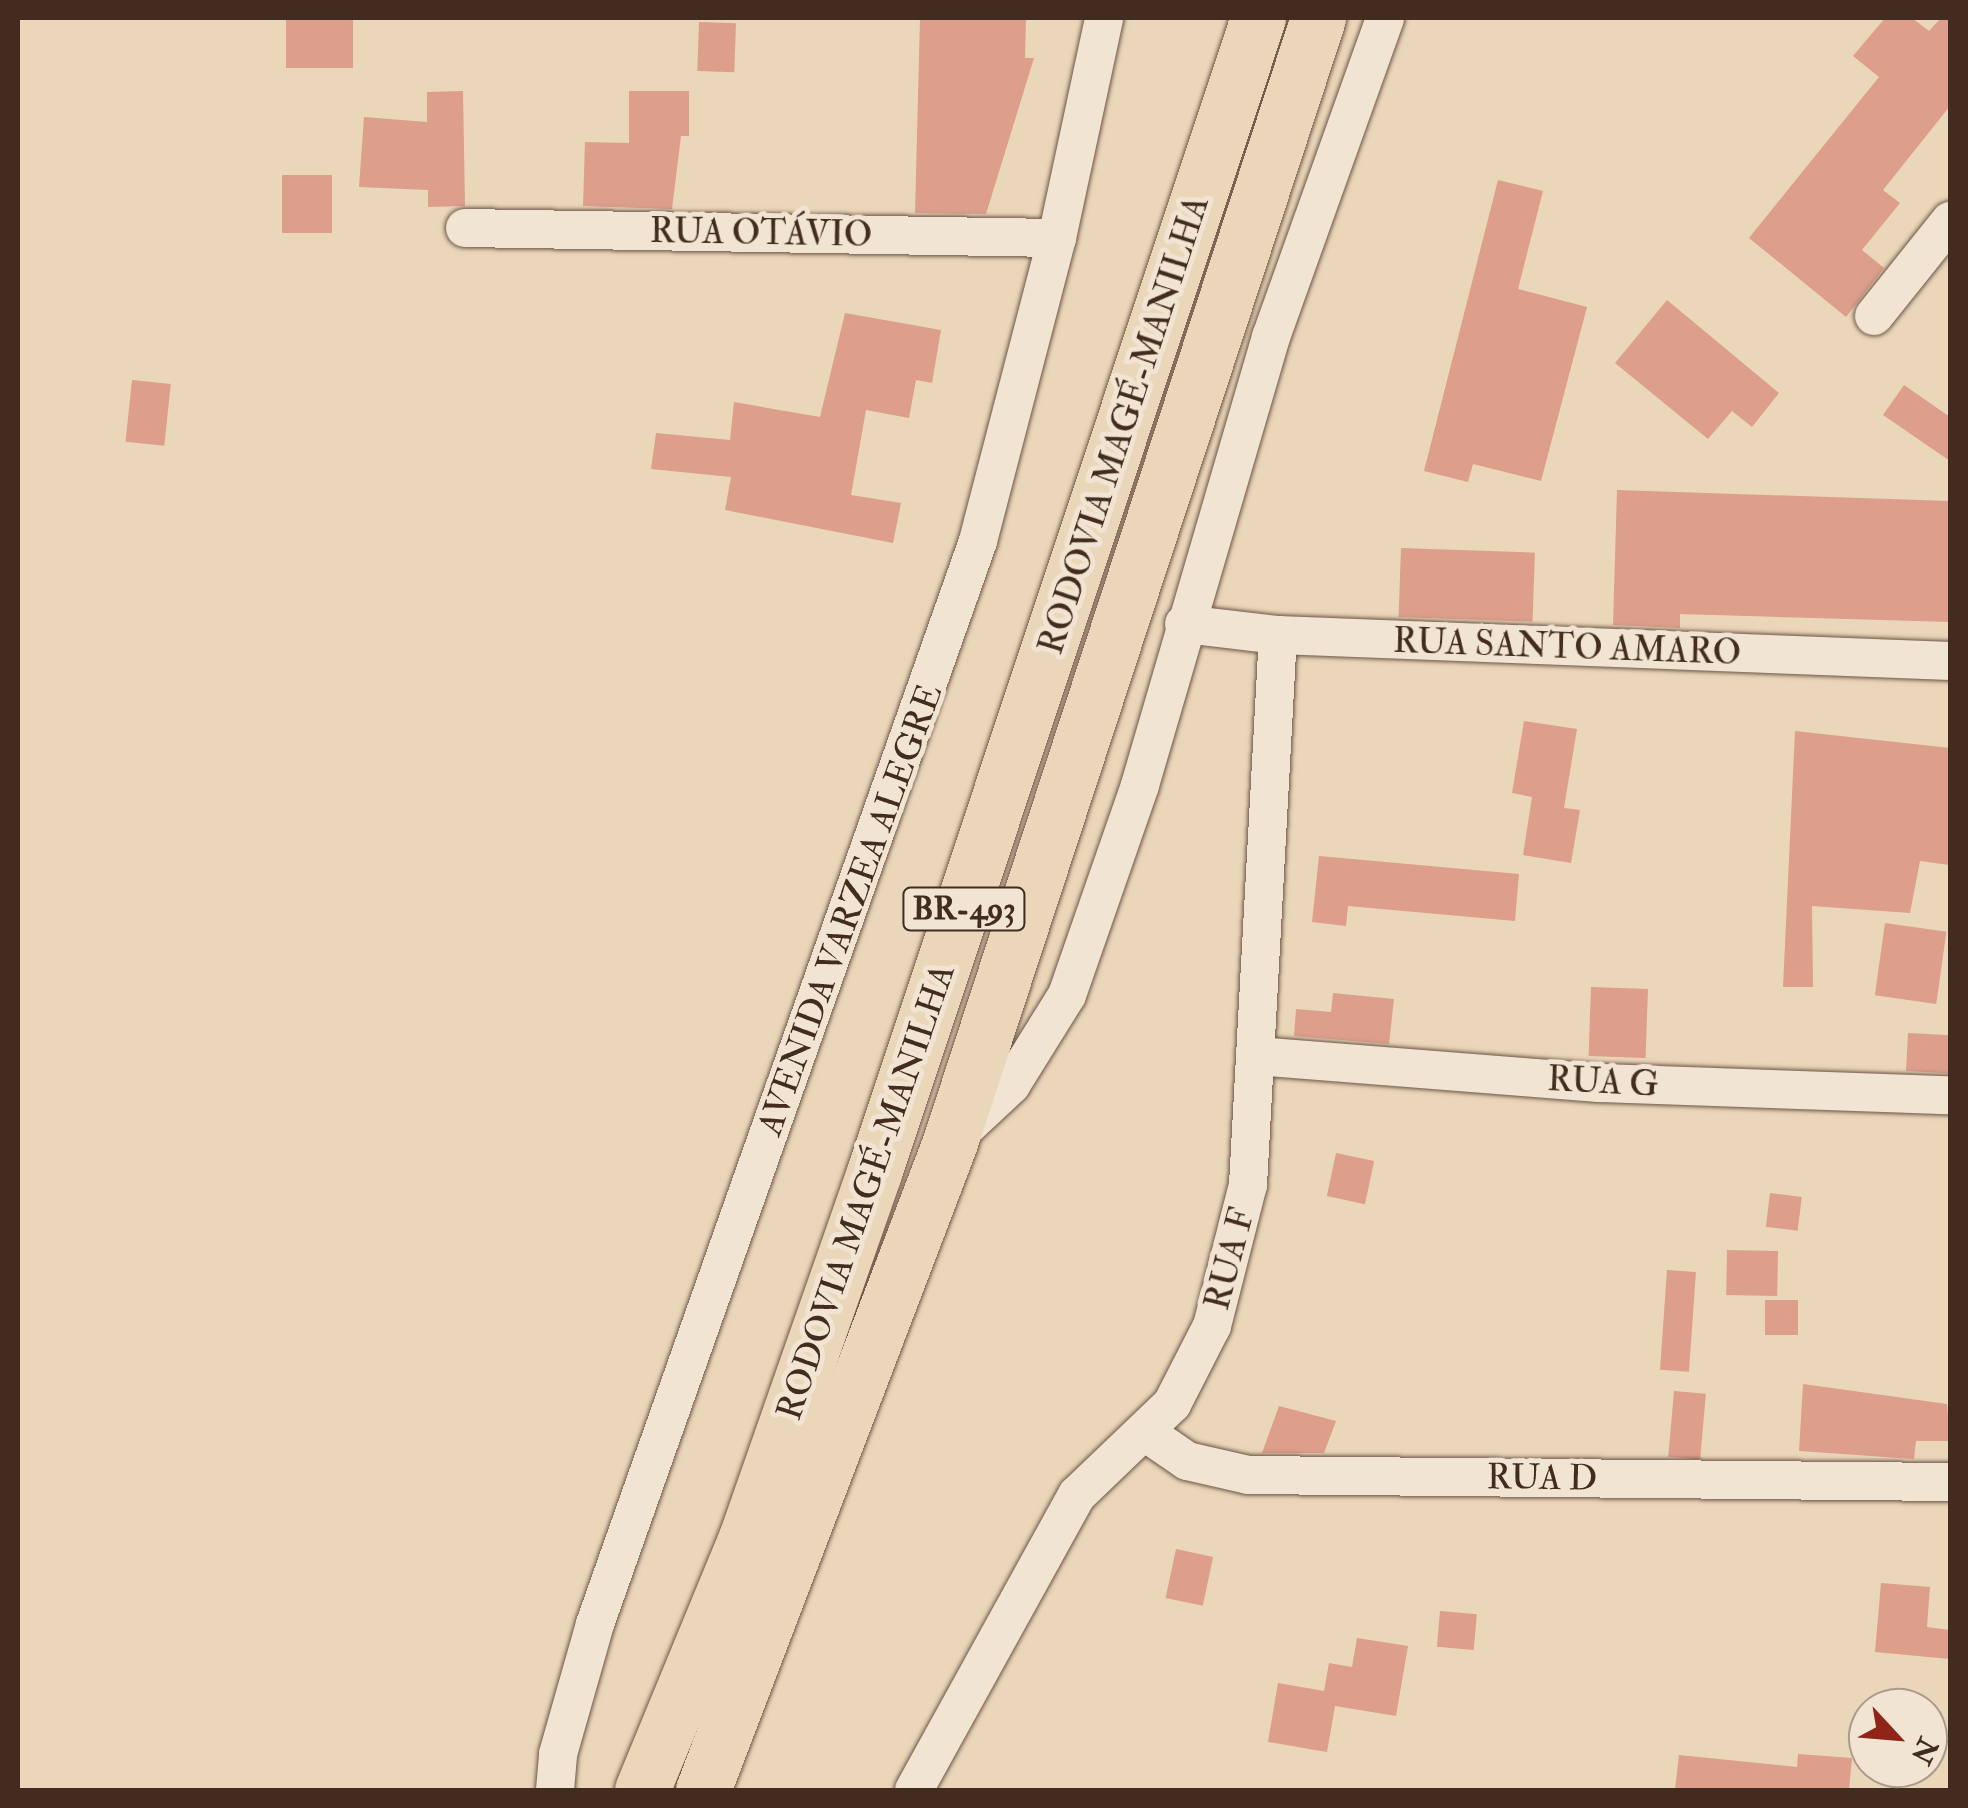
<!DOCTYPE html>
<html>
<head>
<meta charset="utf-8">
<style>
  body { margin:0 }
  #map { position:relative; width:1968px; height:1808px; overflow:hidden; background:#ead6b9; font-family:"IM FELL Double Pica",serif }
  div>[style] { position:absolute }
  .building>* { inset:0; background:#dd9e8c; transform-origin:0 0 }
  .roads { filter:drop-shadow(0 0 2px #6c5646) drop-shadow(0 0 2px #6c5646) }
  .street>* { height:38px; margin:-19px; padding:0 19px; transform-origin:19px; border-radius:19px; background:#f1e4d2 }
  .highway>* { height:55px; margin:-27.5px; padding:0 27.5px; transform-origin:27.5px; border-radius:27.5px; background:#ead6b9 }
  span { translate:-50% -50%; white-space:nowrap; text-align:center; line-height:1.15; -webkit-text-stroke:10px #f1e4d2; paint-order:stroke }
  .shield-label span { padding:2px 8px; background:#f1e4d2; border:2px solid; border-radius:8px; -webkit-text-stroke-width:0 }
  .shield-label { font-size:32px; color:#422c1f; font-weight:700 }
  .street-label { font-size:35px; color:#422c1f }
  .frame { position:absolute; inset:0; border:20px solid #422c1f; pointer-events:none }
  .north { position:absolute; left:1848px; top:1688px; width:100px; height:100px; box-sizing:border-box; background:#f1e4d2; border:2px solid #ab9a8a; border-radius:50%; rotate:116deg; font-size:28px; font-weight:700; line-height:40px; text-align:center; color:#422c1f }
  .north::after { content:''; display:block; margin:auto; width:35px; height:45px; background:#8f2418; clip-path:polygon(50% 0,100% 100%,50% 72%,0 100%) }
</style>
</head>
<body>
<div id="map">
  <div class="building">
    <i style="left:286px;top:18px;width:67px;height:50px"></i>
    <i style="clip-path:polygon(920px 18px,1026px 18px,1025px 58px,1034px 58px,986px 214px,915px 213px)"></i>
    <i style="clip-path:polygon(1885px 18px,1912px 18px,1929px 31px,1941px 18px,1950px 18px,1950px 106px,1883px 190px,1900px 203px,1862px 250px,1884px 268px,1846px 317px,1749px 238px,1879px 77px,1853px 56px)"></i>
    <i style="left:699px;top:22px;width:37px;height:49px;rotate:2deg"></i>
    <i style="clip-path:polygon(463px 91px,465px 206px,428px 207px,428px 190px,359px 187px,364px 117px,427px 122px,427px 92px)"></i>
    <i style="clip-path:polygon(629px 91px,689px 91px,689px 136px,681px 136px,672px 209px,583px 206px,585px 142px,629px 143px)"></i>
    <i style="left:332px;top:175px;width:58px;height:50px;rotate:90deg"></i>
    <i style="clip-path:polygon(1498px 180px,1543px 191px,1518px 289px,1587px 307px,1541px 481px,1473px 464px,1468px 482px,1424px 471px)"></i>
    <i style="clip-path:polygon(1667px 300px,1779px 393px,1752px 427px,1732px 411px,1708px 439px,1615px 363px)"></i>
    <i style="clip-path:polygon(845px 313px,941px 330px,932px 383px,916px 380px,909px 418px,866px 410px,851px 495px,901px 503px,893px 543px,725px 510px,731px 477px,651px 469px,656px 433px,730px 440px,734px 402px,820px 417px)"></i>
    <i style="left:132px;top:380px;width:39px;height:62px;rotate:6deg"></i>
    <i style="clip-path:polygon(1904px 385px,1950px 417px,1950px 461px,1883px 415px)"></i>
    <i style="clip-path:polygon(1617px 490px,1950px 501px,1950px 622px,1680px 614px,1680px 628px,1613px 625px)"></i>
    <i style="left:1401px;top:548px;width:134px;height:69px;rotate:2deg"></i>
    <i style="clip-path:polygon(1524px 721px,1577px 729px,1564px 808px,1580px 810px,1571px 863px,1523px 855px,1532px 797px,1512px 793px)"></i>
    <i style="clip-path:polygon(1795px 731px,1950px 748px,1950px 865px,1920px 861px,1910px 913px,1812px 906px,1813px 987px,1783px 987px)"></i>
    <i style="clip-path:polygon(1319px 856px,1519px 874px,1515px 921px,1348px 906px,1346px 926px,1312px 922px)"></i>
    <i style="left:1885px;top:923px;width:62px;height:73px;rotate:8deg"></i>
    <i style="left:1591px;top:987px;width:57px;height:69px;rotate:2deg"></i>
    <i style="clip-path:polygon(1333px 993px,1394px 999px,1389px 1044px,1294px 1036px,1296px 1009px,1331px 1012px)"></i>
    <i style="left:1908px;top:1033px;width:42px;height:38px;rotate:3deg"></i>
    <i style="left:1336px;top:1153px;width:39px;height:44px;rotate:12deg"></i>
    <i style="left:1770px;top:1193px;width:32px;height:34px;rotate:7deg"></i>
    <i style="left:1727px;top:1250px;width:51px;height:45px;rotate:1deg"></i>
    <i style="left:1667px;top:1270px;width:29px;height:100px;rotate:4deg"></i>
    <i style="left:1765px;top:1300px;width:33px;height:35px"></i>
    <i style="clip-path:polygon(1803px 1384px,1947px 1404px,1950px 1441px,1916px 1441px,1914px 1459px,1799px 1451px)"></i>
    <i style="left:1674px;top:1391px;width:32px;height:66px;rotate:5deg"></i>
    <i style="clip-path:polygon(1279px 1406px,1336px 1421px,1324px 1453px,1262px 1453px)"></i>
    <i style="left:1176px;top:1549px;width:38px;height:50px;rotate:12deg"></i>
    <i style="clip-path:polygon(1881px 1583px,1930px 1587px,1927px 1627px,1950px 1630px,1950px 1659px,1875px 1652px)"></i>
    <i style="left:1440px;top:1611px;width:37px;height:36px;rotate:5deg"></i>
    <i style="clip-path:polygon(1357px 1638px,1408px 1646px,1396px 1716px,1335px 1706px,1327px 1752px,1268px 1742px,1278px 1683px,1324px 1691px,1329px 1663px,1352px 1667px)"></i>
    <i style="clip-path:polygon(1798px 1754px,1852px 1758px,1849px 1790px,1675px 1790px,1679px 1755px,1797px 1767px)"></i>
  </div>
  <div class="roads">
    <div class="street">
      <i style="left:465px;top:228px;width:592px;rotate:0.97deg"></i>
      <i style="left:1874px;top:316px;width:122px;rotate:-51.3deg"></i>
      <i style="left:1184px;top:624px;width:95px;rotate:6.7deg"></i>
      <i style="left:1278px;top:635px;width:673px;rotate:2.22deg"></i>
      <i style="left:1256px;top:1056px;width:344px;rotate:4.5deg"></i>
      <i style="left:1599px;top:1083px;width:351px;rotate:2deg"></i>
      <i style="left:952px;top:1140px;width:81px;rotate:-43deg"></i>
      <i style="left:1011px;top:1085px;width:106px;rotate:-58.1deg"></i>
      <i style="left:1067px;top:995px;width:222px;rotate:-70.8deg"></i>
      <i style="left:1140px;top:785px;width:467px;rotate:-73.7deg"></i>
      <i style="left:1271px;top:337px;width:339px;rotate:-70.3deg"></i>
      <i style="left:1145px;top:1432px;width:51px;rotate:34.6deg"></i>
      <i style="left:1187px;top:1461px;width:63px;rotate:12.9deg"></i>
      <i style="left:1248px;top:1475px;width:702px;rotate:0.57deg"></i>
      <i style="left:555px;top:1790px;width:36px;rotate:-85deg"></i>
      <i style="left:558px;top:1754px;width:135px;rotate:-74.1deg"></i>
      <i style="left:595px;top:1624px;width:1149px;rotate:-70.52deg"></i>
      <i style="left:978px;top:541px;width:313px;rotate:-75.4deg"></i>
      <i style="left:1057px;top:238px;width:225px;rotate:-77.9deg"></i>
      <i style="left:914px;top:1790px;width:337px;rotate:-61.1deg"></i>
      <i style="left:1077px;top:1495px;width:132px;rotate:-43.8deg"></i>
      <i style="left:1172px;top:1404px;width:88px;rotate:-62.9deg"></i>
      <i style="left:1212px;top:1326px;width:146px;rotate:-75.7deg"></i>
      <i style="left:1248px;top:1185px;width:551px;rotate:-86.88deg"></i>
    </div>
    <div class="highway">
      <i style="left:642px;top:1790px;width:273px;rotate:-67.6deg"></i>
      <i style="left:746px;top:1538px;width:387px;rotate:-70.7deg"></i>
      <i style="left:874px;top:1173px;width:1217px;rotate:-71.61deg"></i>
      <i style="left:703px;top:1790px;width:693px;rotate:-69.13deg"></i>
      <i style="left:950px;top:1142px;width:1183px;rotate:-71.87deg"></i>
    </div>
  </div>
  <div class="shield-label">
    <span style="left:964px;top:909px">BR-493</span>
  </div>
  <div class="street-label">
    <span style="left:761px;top:233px;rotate:1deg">RUA OTÁVIO</span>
    <span style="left:1124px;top:425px;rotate:-72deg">RODOVIA MAGÉ-MANILHA</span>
    <span style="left:1567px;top:647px;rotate:2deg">RUA SANTO AMARO</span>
    <span style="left:850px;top:910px;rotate:-70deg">AVENIDA VARZEA ALEGRE</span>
    <span style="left:1603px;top:1082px;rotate:3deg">RUA G</span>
    <span style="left:866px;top:1192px;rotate:-71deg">RODOVIA MAGÉ-MANILHA</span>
    <span style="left:1230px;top:1259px;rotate:-75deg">RUA F</span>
    <span style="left:1542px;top:1478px;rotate:1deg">RUA D</span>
  </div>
  <div class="frame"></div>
  <div class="north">N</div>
</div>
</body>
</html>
